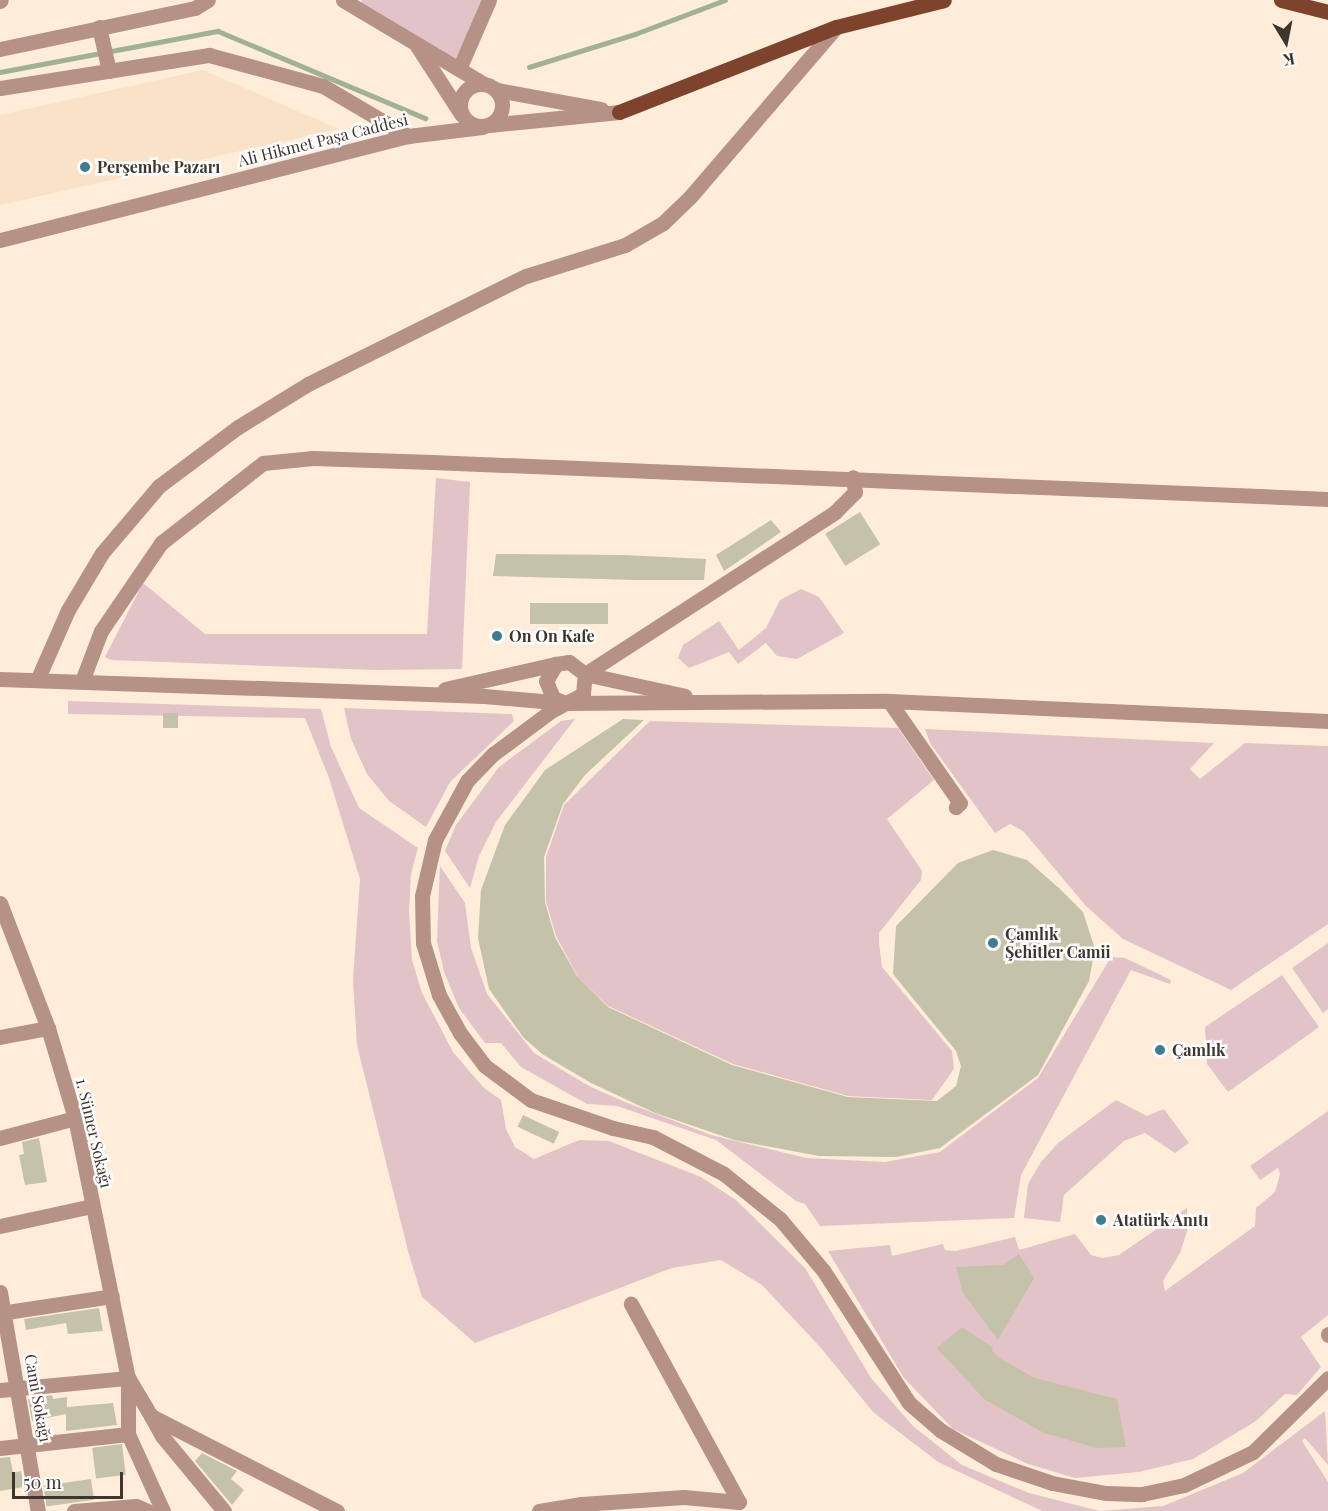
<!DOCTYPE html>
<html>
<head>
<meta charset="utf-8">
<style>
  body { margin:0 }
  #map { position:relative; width:1328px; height:1511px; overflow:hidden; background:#ffedd9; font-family:"Playfair Display",serif }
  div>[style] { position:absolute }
  .built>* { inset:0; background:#f9e2c8 }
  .green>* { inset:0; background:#e2c3c7 }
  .stream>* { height:4.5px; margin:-2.25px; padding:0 2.25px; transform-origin:2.25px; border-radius:2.25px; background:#a1b195 }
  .building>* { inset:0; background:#c5c2aa; transform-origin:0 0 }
  .minor>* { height:15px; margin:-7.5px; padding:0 7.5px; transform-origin:7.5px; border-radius:7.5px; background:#b59285 }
  .minor>.ring { margin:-7.5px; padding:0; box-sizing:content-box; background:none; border:15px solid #b59285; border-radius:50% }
  .major>* { height:15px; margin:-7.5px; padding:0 7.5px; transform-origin:7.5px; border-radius:7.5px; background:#7e432d }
  .dots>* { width:16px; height:16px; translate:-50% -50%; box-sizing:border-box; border:3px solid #fdfdfd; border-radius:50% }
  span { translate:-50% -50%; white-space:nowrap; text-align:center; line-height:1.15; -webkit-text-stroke:5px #fdfdfd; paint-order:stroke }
  .street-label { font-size:16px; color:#3d362f }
  .poi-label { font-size:16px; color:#3d362f; font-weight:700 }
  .left { translate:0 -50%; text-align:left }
  .north { position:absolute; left:1256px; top:12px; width:60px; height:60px; -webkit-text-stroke:4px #fdfdfd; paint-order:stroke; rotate:170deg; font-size:16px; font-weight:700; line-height:24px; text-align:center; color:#3d362f }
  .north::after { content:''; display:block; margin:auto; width:21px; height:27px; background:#3d362f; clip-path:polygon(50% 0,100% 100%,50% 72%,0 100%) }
  .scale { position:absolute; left:12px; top:1472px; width:111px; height:27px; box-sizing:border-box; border:3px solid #3d362f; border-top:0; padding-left:8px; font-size:18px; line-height:21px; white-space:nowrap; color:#3d362f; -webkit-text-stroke:4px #fdfdfd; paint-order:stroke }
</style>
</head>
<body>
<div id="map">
  <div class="built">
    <i style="clip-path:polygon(203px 70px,339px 129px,0 205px,0 115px)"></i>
  </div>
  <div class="green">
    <i style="clip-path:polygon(362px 0,485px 0,455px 67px,359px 8px)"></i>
    <i style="clip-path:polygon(436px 478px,470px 482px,462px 669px,375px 670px,111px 660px,105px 657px,143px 583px,205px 634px,427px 634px)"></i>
    <i style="clip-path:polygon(801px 589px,819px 597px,844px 633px,797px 659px,777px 656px,766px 643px,738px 664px,729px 652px,689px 668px,678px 658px,683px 645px,719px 621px,739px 650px,766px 628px,780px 600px)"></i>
    <i style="clip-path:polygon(68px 701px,321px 709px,331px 747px,359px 808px,418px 848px,411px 874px,409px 911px,412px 960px,422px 993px,453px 1052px,484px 1088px,501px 1100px,506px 1129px,515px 1147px,534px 1159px,579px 1140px,609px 1141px,701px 1177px,736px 1200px,805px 1268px,871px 1378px,913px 1426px,962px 1465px,1029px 1493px,1100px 1511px,1163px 1506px,1243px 1473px,1325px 1411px,1328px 1465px,1305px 1438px,1302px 1441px,1328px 1482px,1328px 1511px,1043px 1511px,1040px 1510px,938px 1462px,873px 1412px,821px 1348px,762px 1285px,721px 1260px,672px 1268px,475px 1343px,422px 1297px,408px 1251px,357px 1045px,353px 980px,360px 879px,329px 778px,305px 718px,68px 714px)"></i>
    <i style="clip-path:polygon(344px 708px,512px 714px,514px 721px,450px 782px,426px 827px,389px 801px,367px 774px,351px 739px)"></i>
    <i style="clip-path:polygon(575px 719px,496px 822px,479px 856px,470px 888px,445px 851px,456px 825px,499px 767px,561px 721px)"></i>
    <i style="clip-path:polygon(650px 721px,898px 728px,934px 780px,887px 819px,922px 871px,921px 880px,879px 933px,879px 943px,882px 967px,952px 1051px,954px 1069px,932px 1100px,848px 1096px,733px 1064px,608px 1006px,578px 977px,556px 936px,546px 901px,546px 857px,564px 805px)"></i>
    <i style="clip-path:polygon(925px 729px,1214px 743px,1190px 769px,1200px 779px,1245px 743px,1328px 746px,1328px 924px,1231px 990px,1123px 939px,1086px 906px,1023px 831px,1010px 824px,995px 833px,930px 743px)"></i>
    <i style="clip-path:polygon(440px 866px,465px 903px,471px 948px,487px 994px,534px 1053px,589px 1086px,625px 1102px,711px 1135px,806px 1158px,885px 1162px,940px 1152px,1038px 1078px,1111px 957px,1125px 958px,1171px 980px,1170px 984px,1131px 970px,1021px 1175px,1014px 1218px,820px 1226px,805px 1204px,796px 1201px,716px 1140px,617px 1106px,587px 1104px,521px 1067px,501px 1043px,485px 1043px,459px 1008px,444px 972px,437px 941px)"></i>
    <i style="clip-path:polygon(1328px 943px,1328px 1009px,1323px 1013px,1292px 968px)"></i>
    <i style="clip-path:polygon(1282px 975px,1319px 1027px,1228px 1092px,1207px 1064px,1205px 1027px)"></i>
    <i style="clip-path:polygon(1116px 1100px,1147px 1116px,1164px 1109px,1189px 1143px,1175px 1153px,1145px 1133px,1124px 1141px,1064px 1195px,1060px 1222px,1024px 1218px,1028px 1184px,1041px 1162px,1058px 1143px)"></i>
    <i style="clip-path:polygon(1328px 1111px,1328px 1315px,1301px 1337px,1321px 1367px,1297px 1395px,1285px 1394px,1256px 1421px,1193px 1459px,1139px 1472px,1075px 1478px,1028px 1464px,953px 1429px,904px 1378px,828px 1251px,890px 1245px,892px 1256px,943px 1244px,945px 1250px,956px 1251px,1015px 1237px,1019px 1250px,1075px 1234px,1091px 1255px,1103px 1258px,1119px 1255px,1187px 1208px,1187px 1231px,1180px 1253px,1163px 1281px,1165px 1291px,1255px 1226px,1256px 1208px,1275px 1192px,1280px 1174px,1278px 1168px,1260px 1180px,1250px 1166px)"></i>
  </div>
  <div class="stream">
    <i style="left:529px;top:67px;width:111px;rotate:-17.3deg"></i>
    <i style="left:635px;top:34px;width:96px;rotate:-20.7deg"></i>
    <i style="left:0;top:72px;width:222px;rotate:-10.7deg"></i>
    <i style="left:218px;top:31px;width:225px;rotate:22.8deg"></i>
  </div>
  <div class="building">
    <i style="left:860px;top:512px;width:38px;height:41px;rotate:58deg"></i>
    <i style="clip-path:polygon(771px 520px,781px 532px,724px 571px,716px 555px)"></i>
    <i style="clip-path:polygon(496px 554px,624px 555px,706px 559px,704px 580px,636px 580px,493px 576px)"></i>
    <i style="left:530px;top:603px;width:78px;height:21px"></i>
    <i style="left:163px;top:713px;width:15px;height:15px"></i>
    <i style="clip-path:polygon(623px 719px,644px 720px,585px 775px,563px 804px,544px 857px,545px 902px,555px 937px,577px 976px,608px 1007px,732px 1065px,848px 1097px,937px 1101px,956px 1086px,961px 1066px,956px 1051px,893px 974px,896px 926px,958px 863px,993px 850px,1027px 860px,1060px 889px,1083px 912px,1095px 949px,1089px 981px,1038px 1075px,940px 1148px,896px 1157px,819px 1156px,734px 1140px,655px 1113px,591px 1083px,542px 1054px,523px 1037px,489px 989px,478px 938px,481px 890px,505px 825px,545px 770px)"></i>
    <i style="left:523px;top:1115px;width:40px;height:13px;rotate:25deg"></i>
    <i style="clip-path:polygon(39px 1138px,47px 1182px,25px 1185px,19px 1155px,24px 1154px,22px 1142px)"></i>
    <i style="clip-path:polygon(1019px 1254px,1034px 1278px,998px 1340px,963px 1293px,956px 1267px,1003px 1265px)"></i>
    <i style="clip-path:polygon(99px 1308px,103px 1331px,68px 1334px,66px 1323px,26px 1330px,24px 1319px)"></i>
    <i style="clip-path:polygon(962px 1327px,993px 1348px,992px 1351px,1001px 1359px,1035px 1378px,1117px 1399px,1126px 1447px,1097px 1448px,1044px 1433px,984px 1399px,937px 1348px)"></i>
    <i style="clip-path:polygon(52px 1395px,53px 1399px,67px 1397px,67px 1407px,113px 1403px,117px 1425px,66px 1431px,66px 1414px,32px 1421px,28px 1399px)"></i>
    <i style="left:122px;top:1444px;width:31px;height:30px;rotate:83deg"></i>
    <i style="clip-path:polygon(202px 1453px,237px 1471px,231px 1479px,244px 1490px,232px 1505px,195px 1461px)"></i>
    <i style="clip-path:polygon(10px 1457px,13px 1473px,21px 1471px,24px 1487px,0 1491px,0 1458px)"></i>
    <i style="left:91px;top:1479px;width:21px;height:48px;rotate:82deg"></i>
  </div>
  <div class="minor">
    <i style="left:343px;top:0;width:164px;rotate:30.8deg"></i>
    <i style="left:0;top:1px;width:1px;rotate:-45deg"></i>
    <i style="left:99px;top:27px;width:45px;rotate:77.2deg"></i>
    <i style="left:417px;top:46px;width:81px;rotate:57.1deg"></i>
    <i style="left:0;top:49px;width:199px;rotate:-11.9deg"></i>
    <i style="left:195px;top:8px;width:15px;rotate:-32deg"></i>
    <i style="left:459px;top:69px;width:75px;rotate:-66.5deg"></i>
    <i class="ring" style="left:460px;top:84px;width:27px;height:27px"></i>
    <i style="left:0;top:88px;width:212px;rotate:-9deg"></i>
    <i style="left:209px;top:55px;width:118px;rotate:15.2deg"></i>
    <i style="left:323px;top:86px;width:99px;rotate:30.5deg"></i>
    <i style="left:497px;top:90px;width:106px;rotate:10.4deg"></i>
    <i style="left:489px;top:125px;width:131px;rotate:-5.7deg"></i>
    <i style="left:0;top:240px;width:421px;rotate:-14.3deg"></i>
    <i style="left:408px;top:136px;width:75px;rotate:-6.9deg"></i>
    <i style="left:585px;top:674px;width:298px;rotate:-32.9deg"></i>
    <i style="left:835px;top:512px;width:28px;rotate:-45deg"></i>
    <i style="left:855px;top:492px;width:15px;rotate:-98deg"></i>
    <i style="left:585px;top:674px;width:102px;rotate:12.4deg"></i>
    <i style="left:38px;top:678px;width:74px;rotate:-66.2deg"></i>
    <i style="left:68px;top:610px;width:66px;rotate:-59.2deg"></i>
    <i style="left:102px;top:553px;width:88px;rotate:-49.6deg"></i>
    <i style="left:159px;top:486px;width:99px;rotate:-36.8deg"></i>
    <i style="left:238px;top:427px;width:82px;rotate:-31.6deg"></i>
    <i style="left:308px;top:384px;width:243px;rotate:-26.4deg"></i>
    <i style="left:526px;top:276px;width:104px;rotate:-17.4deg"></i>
    <i style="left:625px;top:245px;width:44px;rotate:-30.1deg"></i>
    <i style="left:663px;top:223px;width:37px;rotate:-44deg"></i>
    <i style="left:690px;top:197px;width:224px;rotate:-49.3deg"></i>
    <i style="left:0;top:679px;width:484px;rotate:2deg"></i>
    <i style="left:484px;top:696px;width:81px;rotate:4.9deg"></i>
    <i style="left:565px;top:703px;width:324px;rotate:-0.4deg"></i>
    <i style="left:889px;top:701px;width:439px;rotate:2.6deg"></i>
    <i style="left:82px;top:681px;width:53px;rotate:-69.2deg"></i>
    <i style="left:101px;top:631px;width:107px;rotate:-55.7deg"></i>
    <i style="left:161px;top:543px;width:130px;rotate:-38.1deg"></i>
    <i style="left:263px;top:463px;width:50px;rotate:-5.7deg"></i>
    <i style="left:313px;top:458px;width:119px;rotate:1.9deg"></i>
    <i style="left:432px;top:462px;width:897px;rotate:2.36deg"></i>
    <i style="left:445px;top:689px;width:114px;rotate:-12.7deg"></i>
    <i style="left:889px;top:701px;width:124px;rotate:55.2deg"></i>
    <i style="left:960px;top:803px;width:6px;rotate:135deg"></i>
    <i style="left:565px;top:703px;width:13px;rotate:-157deg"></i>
    <i style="left:553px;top:698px;width:18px;rotate:-112deg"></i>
    <i style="left:546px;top:681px;width:20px;rotate:-60deg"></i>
    <i style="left:556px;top:664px;width:13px;rotate:-9deg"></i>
    <i style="left:569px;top:662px;width:20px;rotate:37deg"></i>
    <i style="left:585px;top:674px;width:20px;rotate:96deg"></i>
    <i style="left:583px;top:694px;width:36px;rotate:152deg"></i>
    <i style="left:551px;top:711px;width:72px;rotate:143.4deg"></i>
    <i style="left:493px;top:754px;width:37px;rotate:134deg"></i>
    <i style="left:467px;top:781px;width:67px;rotate:118.5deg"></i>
    <i style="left:435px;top:840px;width:57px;rotate:103.1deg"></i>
    <i style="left:422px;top:896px;width:47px;rotate:88.8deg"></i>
    <i style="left:423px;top:943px;width:54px;rotate:72.9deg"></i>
    <i style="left:439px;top:995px;width:43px;rotate:61.1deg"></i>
    <i style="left:460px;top:1033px;width:41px;rotate:52.9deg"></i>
    <i style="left:485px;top:1066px;width:57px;rotate:36.5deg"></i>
    <i style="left:531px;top:1100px;width:87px;rotate:18.9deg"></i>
    <i style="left:613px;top:1128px;width:41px;rotate:12.7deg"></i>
    <i style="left:653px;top:1137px;width:80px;rotate:27.5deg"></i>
    <i style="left:724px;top:1174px;width:72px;rotate:38.8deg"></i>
    <i style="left:780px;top:1219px;width:67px;rotate:49.9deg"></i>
    <i style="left:823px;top:1270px;width:158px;rotate:57.1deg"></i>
    <i style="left:909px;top:1403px;width:41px;rotate:41.1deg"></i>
    <i style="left:940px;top:1430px;width:66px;rotate:31.3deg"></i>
    <i style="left:996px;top:1464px;width:59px;rotate:18.7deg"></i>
    <i style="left:1052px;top:1483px;width:55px;rotate:10.5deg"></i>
    <i style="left:1106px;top:1493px;width:36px;rotate:2deg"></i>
    <i style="left:1142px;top:1494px;width:43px;rotate:-12.1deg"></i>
    <i style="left:1184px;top:1485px;width:76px;rotate:-25.6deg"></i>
    <i style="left:1253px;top:1452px;width:105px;rotate:-44.6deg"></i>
    <i style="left:0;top:903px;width:134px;rotate:69deg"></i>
    <i style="left:48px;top:1028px;width:94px;rotate:73.3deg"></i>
    <i style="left:75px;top:1118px;width:265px;rotate:78.5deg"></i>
    <i style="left:128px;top:1378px;width:56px;rotate:90deg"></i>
    <i style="left:128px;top:1434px;width:85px;rotate:65.6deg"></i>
    <i style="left:0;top:1037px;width:49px;rotate:-10.6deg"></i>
    <i style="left:0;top:1138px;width:78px;rotate:-14.9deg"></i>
    <i style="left:0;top:1226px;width:94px;rotate:-12.3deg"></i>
    <i style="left:0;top:1292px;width:222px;rotate:80.2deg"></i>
    <i style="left:0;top:1313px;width:113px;rotate:-8.6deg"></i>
    <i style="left:1328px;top:1334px;width:1px;rotate:90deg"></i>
    <i style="left:129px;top:1379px;width:43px;rotate:59.3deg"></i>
    <i style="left:151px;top:1416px;width:209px;rotate:27.1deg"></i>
    <i style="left:0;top:1390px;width:129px;rotate:-5.4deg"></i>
    <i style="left:151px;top:1416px;width:23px;rotate:61deg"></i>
    <i style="left:162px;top:1436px;width:97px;rotate:50.4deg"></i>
    <i style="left:0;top:1448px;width:129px;rotate:-6.2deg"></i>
    <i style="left:74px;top:1511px;width:62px;rotate:-4.6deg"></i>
    <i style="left:136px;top:1506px;width:13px;rotate:23deg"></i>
    <i style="left:539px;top:1511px;width:43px;rotate:-9.5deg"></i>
    <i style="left:581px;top:1504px;width:103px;rotate:-3.9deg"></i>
    <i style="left:684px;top:1497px;width:55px;rotate:5.2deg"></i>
    <i style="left:739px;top:1502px;width:226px;rotate:-118.6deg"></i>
  </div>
  <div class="major">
    <i style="left:1281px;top:0;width:49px;rotate:14.3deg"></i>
    <i style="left:619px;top:112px;width:233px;rotate:-21.4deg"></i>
    <i style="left:836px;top:27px;width:111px;rotate:-14deg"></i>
  </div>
  <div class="dots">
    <i style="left:85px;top:167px;background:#3e7d91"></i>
    <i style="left:497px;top:636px;background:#3e7d91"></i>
    <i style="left:993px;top:943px;background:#3e7d91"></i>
    <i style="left:1160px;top:1050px;background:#3e7d91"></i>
    <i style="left:1101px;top:1220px;background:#3e7d91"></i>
  </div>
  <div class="street-label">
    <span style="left:323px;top:140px;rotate:-14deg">Ali Hikmet Paşa Caddesi</span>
    <span style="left:94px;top:1133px;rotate:77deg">1. Sümer Sokağı</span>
    <span style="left:38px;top:1398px;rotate:80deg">Cami Sokağı</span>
  </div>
  <div class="poi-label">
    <span class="left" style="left:97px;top:167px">Perşembe Pazarı</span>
    <span class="left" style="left:509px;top:636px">On On Kafe</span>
    <span class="left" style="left:1005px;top:943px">Çamlık<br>Şehitler Camii</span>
    <span class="left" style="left:1172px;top:1050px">Çamlık</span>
    <span class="left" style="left:1113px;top:1220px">Atatürk Anıtı</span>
  </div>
  <div class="north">K</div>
  <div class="scale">50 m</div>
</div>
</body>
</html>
